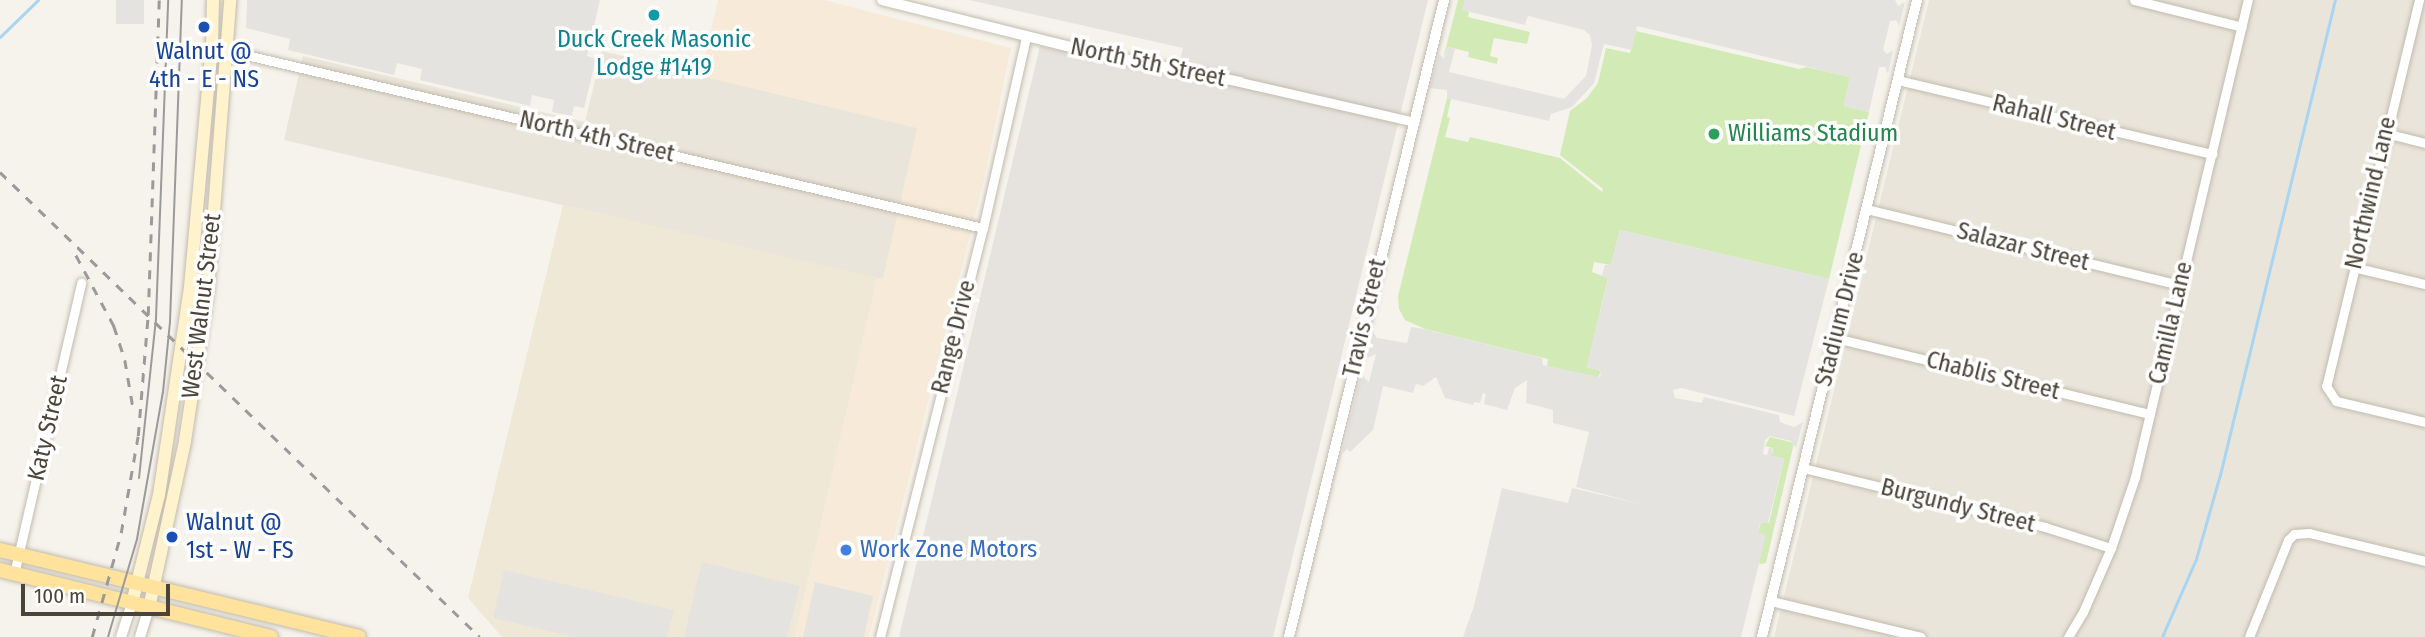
<!DOCTYPE html>
<html>
<head>
<meta charset="utf-8">
<style>
  body { margin:0 }
  #map { position:relative; width:2425px; height:637px; overflow:hidden; background:#f6f3ec; font-family:"Fira Sans Condensed",sans-serif }
  div>[style] { position:absolute }
  .residential>* { inset:0; background:#eae5da }
  .commercial>* { inset:0; background:#f7ead8 }
  .industrial>* { inset:0; background:#e6e2dd }
  .education>* { inset:0; background:#efe8d6 }
  .green>* { inset:0; background:#d2eab5 }
  .parking>* { inset:0; background:#e5e3e0; transform-origin:0 0 }
  .stream>* { height:2.5px; margin:-1.25px; padding:0 1.25px; transform-origin:1.25px; border-radius:1.25px; background:#a9d4f2 }
  .roads { filter:drop-shadow(0 0 2px #c2bbae) drop-shadow(0 0 2px #c2bbae) }
  .minor>* { height:9px; margin:-4.5px; padding:0 4.5px; transform-origin:4.5px; border-radius:4.5px; background:#fff }
  .tertiary>* { height:10px; margin:-5px; padding:0 5px; transform-origin:5px; border-radius:5px; background:#fff }
  .secondary>* { height:12px; margin:-6px; padding:0 6px; transform-origin:6px; border-radius:6px; background:#fff3cd }
  .primary>* { height:14px; margin:-7px; padding:0 7px; transform-origin:7px; border-radius:7px; background:#ffe39c }
  .tram>* { height:2px; margin:-1px; padding:0 1px; transform-origin:1px; border-radius:1px; background:#9a9a9a }
  .rail>* { height:2.5px; margin-top:-1.25px; transform-origin:0; background:repeating-linear-gradient(90deg,#9a9a9a 0 9px,transparent 0 18px) }
  .dots>* { width:19px; height:19px; translate:-50% -50%; box-sizing:border-box; border:4px solid #fff; border-radius:50% }
  span { translate:-50% -50%; white-space:nowrap; text-align:center; line-height:1.15; -webkit-text-stroke:7px #fff; paint-order:stroke }
  .culture-label { font-size:24px; color:#0d838f }
  .transit-label { font-size:24px; color:#164399 }
  .left { translate:0 -50%; text-align:left }
  .street-label { font-size:24px; color:#4b4439 }
  .leisure-label { font-size:24px; color:#27864d }
  .shop-label { font-size:24px; color:#366cbe }
  .scale { position:absolute; left:21px; top:584px; width:149px; height:32px; box-sizing:border-box; border:4px solid #4b4439; border-top:0; padding-left:9px; font-size:21px; line-height:24px; white-space:nowrap; color:#4b4439; -webkit-text-stroke:5px #fff; paint-order:stroke }
</style>
</head>
<body>
<div id="map">
  <div class="residential">
    <i style="clip-path:polygon(1929px 0,2425px 0,2425px 637px,1774px 637px)"></i>
    <i style="clip-path:polygon(602px 51px,918px 128px,883px 280px,284px 140px,303px 56px,585px 122px)"></i>
  </div>
  <div class="commercial">
    <i style="clip-path:polygon(718px 0,824px 0,1011px 48px,983px 183px,869px 637px,795px 637px,877px 278px,883px 279px,917px 128px,700px 76px)"></i>
  </div>
  <div class="industrial">
    <i style="clip-path:polygon(969px 0,1428px 0,1273px 637px,899px 637px,1040px 46px,1175px 78px,1183px 48px)"></i>
  </div>
  <div class="education">
    <i style="clip-path:polygon(563px 205px,877px 278px,795px 637px,502px 637px,468px 598px)"></i>
  </div>
  <div class="green">
    <i style="clip-path:polygon(1458px 0,1465px 0,1463px 10px,1469px 12px,1468px 17px,1530px 32px,1527px 44px,1494px 38px,1490px 56px,1498px 58px,1497px 64px,1468px 57px,1469px 52px,1448px 47px,1443px 59px)"></i>
    <i style="clip-path:polygon(1636px 31px,1799px 69px,1807px 67px,1850px 77px,1844px 106px,1869px 112px,1829px 279px,1620px 230px,1611px 265px,1594px 262px,1592px 272px,1608px 278px,1587px 367px,1601px 371px,1598px 378px,1547px 366px,1548px 359px,1425px 329px,1405px 320px,1399px 309px,1398px 296px,1447px 98px,1451px 99px,1447px 117px,1450px 118px,1445px 137px,1468px 142px,1470px 137px,1560px 158px,1602px 192px,1603px 189px,1560px 155px,1570px 111px,1587px 98px,1598px 83px,1606px 48px,1630px 53px)"></i>
    <i style="clip-path:polygon(1770px 437px,1794px 443px,1766px 563px,1761px 564px,1758px 562px,1758px 532px,1761px 522px,1769px 523px,1784px 459px,1772px 456px,1773px 448px,1765px 446px)"></i>
  </div>
  <div class="parking">
    <i style="left:116px;top:0;width:28px;height:24px"></i>
    <i style="clip-path:polygon(247px 0,600px 0,587px 56px,596px 59px,584px 108px,574px 106px,572px 116px,552px 112px,554px 100px,532px 95px,530px 106px,420px 80px,422px 69px,397px 63px,394px 75px,288px 50px,290px 39px,246px 28px)"></i>
    <i style="clip-path:polygon(1465px 0,1895px 0,1898px 6px,1905px 2px,1899px 26px,1896px 20px,1890px 21px,1883px 50px,1887px 54px,1893px 50px,1888px 74px,1885px 67px,1879px 67px,1869px 112px,1844px 106px,1850px 77px,1637px 26px,1632px 50px,1604px 44px,1594px 83px,1572px 107px,1551px 114px,1549px 121px,1447px 98px,1447px 90px,1430px 88px,1439px 54px,1444px 59px,1448px 47px,1455px 49px,1449px 72px,1564px 99px,1586px 76px,1592px 45px,1590px 35px,1584px 30px,1528px 16px,1525px 25px,1462px 10px)"></i>
    <i style="clip-path:polygon(1620px 230px,1829px 279px,1794px 416px,1681px 388px,1673px 390px,1675px 398px,1702px 403px,1704px 397px,1779px 415px,1780px 422px,1794px 427px,1803px 422px,1796px 448px,1791px 441px,1770px 436px,1765px 440px,1763px 454px,1767px 455px,1769px 448px,1772px 448px,1772px 456px,1784px 459px,1768px 523px,1760px 523px,1758px 532px,1766px 535px,1741px 637px,1463px 637px,1474px 606px,1502px 488px,1568px 503px,1572px 488px,1645px 505px,1576px 487px,1589px 432px,1553px 423px,1553px 410px,1526px 403px,1527px 380px,1515px 388px,1507px 410px,1484px 404px,1486px 394px,1483px 393px,1480px 403px,1474px 402px,1473px 405px,1445px 398px,1436px 377px,1423px 386px,1416px 384px,1413px 393px,1383px 386px,1373px 430px,1350px 452px,1347px 449px,1342px 454px,1361px 374px,1369px 382px,1376px 354px,1365px 359px,1372px 330px,1377px 338px,1407px 343px,1411px 327px,1424px 329px,1542px 358px,1543px 365px,1600px 377px,1601px 371px,1587px 367px,1608px 279px,1602px 275px,1605px 265px,1611px 265px)"></i>
    <i style="clip-path:polygon(702px 562px,800px 586px,787px 637px,684px 637px)"></i>
    <i style="clip-path:polygon(504px 570px,674px 610px,667px 637px,574px 637px,493px 618px)"></i>
    <i style="clip-path:polygon(815px 582px,873px 596px,864px 637px,803px 637px)"></i>
  </div>
  <div class="stream">
    <i style="left:0;top:37px;width:53px;rotate:-44.2deg"></i>
    <i style="left:2162px;top:637px;width:85px;rotate:-66.4deg"></i>
    <i style="left:2196px;top:559px;width:87px;rotate:-74.1deg"></i>
    <i style="left:2220px;top:475px;width:489px;rotate:-76.4deg"></i>
  </div>
  <div class="roads">
    <div class="minor">
      <i style="left:2134px;top:0;width:111px;rotate:14deg"></i>
      <i style="left:2419px;top:0;width:397px;rotate:103.5deg"></i>
      <i style="left:2326px;top:386px;width:18px;rotate:56deg"></i>
      <i style="left:2336px;top:401px;width:91px;rotate:13.3deg"></i>
      <i style="left:212px;top:47px;width:792px;rotate:13.21deg"></i>
      <i style="left:1897px;top:80px;width:324px;rotate:13.2deg"></i>
      <i style="left:1240px;top:82px;width:179px;rotate:12.9deg"></i>
      <i style="left:2385px;top:133px;width:41px;rotate:14deg"></i>
      <i style="left:1866px;top:209px;width:323px;rotate:13.6deg"></i>
      <i style="left:2353px;top:267px;width:74px;rotate:13.3deg"></i>
      <i style="left:1835px;top:338px;width:324px;rotate:13.6deg"></i>
      <i style="left:1803px;top:468px;width:249px;rotate:13.7deg"></i>
      <i style="left:2045px;top:527px;width:69px;rotate:17.7deg"></i>
      <i style="left:14px;top:574px;width:299px;rotate:-77deg"></i>
      <i style="left:1771px;top:601px;width:154px;rotate:13.5deg"></i>
      <i style="left:880px;top:637px;width:422px;rotate:-75.9deg"></i>
      <i style="left:983px;top:228px;width:196px;rotate:-77.3deg"></i>
      <i style="left:2068px;top:637px;width:29px;rotate:-59deg"></i>
      <i style="left:2083px;top:612px;width:70px;rotate:-66.4deg"></i>
      <i style="left:2111px;top:548px;width:75px;rotate:-71.3deg"></i>
      <i style="left:2135px;top:477px;width:490px;rotate:-76.7deg"></i>
      <i style="left:2249px;top:637px;width:105px;rotate:-68.1deg"></i>
      <i style="left:2288px;top:540px;width:8px;rotate:-45deg"></i>
      <i style="left:2294px;top:534px;width:15px;rotate:-4deg"></i>
      <i style="left:2309px;top:533px;width:119px;rotate:13.6deg"></i>
    </div>
    <div class="tertiary">
      <i style="left:882px;top:0;width:224px;rotate:14deg"></i>
      <i style="left:1099px;top:54px;width:144px;rotate:11.2deg"></i>
      <i style="left:121px;top:637px;width:36px;rotate:-72deg"></i>
      <i style="left:140px;top:637px;width:30px;rotate:-73deg"></i>
      <i style="left:1289px;top:637px;width:656px;rotate:-76.32deg"></i>
      <i style="left:1762px;top:637px;width:656px;rotate:-76.32deg"></i>
    </div>
    <div class="secondary">
      <i style="left:132px;top:603px;width:111px;rotate:-76deg"></i>
      <i style="left:159px;top:495px;width:210px;rotate:-81.5deg"></i>
      <i style="left:190px;top:287px;width:241px;rotate:-84.8deg"></i>
      <i style="left:212px;top:47px;width:47px;rotate:-88.8deg"></i>
      <i style="left:149px;top:608px;width:171px;rotate:-77.8deg"></i>
      <i style="left:185px;top:441px;width:154px;rotate:-81.4deg"></i>
      <i style="left:208px;top:289px;width:290px;rotate:-85.6deg"></i>
    </div>
    <div class="primary">
      <i style="left:0;top:550px;width:369px;rotate:13.6deg"></i>
      <i style="left:0;top:570px;width:279px;rotate:13.9deg"></i>
    </div>
  </div>
  <div class="tram">
    <i style="left:139px;top:478px;width:161px;rotate:-83.9deg"></i>
    <i style="left:156px;top:318px;width:318px;rotate:-87.8deg"></i>
    <i style="left:108px;top:637px;width:102px;rotate:-73.5deg"></i>
    <i style="left:137px;top:539px;width:149px;rotate:-80deg"></i>
    <i style="left:163px;top:392px;width:70px;rotate:-84.3deg"></i>
    <i style="left:170px;top:322px;width:322px;rotate:-87.9deg"></i>
  </div>
  <div class="rail">
    <i style="left:0;top:172px;width:668px;rotate:44.09deg"></i>
    <i style="left:76px;top:255px;width:81px;rotate:61.8deg"></i>
    <i style="left:114px;top:326px;width:36px;rotate:72deg"></i>
    <i style="left:125px;top:360px;width:48px;rotate:80.3deg"></i>
    <i style="left:92px;top:637px;width:108px;rotate:-74.4deg"></i>
    <i style="left:121px;top:533px;width:98px;rotate:-80.1deg"></i>
    <i style="left:138px;top:436px;width:121px;rotate:-85.3deg"></i>
    <i style="left:148px;top:315px;width:315px;rotate:-88deg"></i>
  </div>
  <div class="dots">
    <i style="left:654px;top:15px;background:#0f9aa8"></i>
    <i style="left:204px;top:27px;background:#1a4fb4"></i>
    <i style="left:1714px;top:134px;background:#2e9e5b"></i>
    <i style="left:172px;top:537px;background:#1a4fb4"></i>
    <i style="left:846px;top:550px;background:#3f7fe0"></i>
  </div>
  <div class="culture-label">
    <span style="left:654px;top:54px">Duck Creek Masonic<br>Lodge #1419</span>
  </div>
  <div class="transit-label">
    <span style="left:204px;top:66px">Walnut @<br>4th - E - NS</span>
    <span class="left" style="left:186px;top:537px">Walnut @<br>1st - W - FS</span>
  </div>
  <div class="street-label">
    <span style="left:1148px;top:63px;rotate:12deg">North 5th Street</span>
    <span style="left:2054px;top:118px;rotate:14deg">Rahall Street</span>
    <span style="left:597px;top:137px;rotate:13deg">North 4th Street</span>
    <span style="left:2371px;top:193px;rotate:-77deg">Northwind Lane</span>
    <span style="left:2023px;top:247px;rotate:14deg">Salazar Street</span>
    <span style="left:202px;top:306px;rotate:-83deg">West Walnut Street</span>
    <span style="left:1365px;top:318px;rotate:-77deg">Travis Street</span>
    <span style="left:1840px;top:319px;rotate:-76deg">Stadium Drive</span>
    <span style="left:2171px;top:323px;rotate:-77deg">Camilla Lane</span>
    <span style="left:954px;top:337px;rotate:-76deg">Range Drive</span>
    <span style="left:1993px;top:376px;rotate:14deg">Chablis Street</span>
    <span style="left:48px;top:428px;rotate:-77deg">Katy Street</span>
    <span style="left:1958px;top:506px;rotate:14deg">Burgundy Street</span>
  </div>
  <div class="leisure-label">
    <span class="left" style="left:1728px;top:134px">Williams Stadium</span>
  </div>
  <div class="shop-label">
    <span class="left" style="left:860px;top:550px">Work Zone Motors</span>
  </div>
  <div class="scale">100 m</div>
</div>
</body>
</html>
